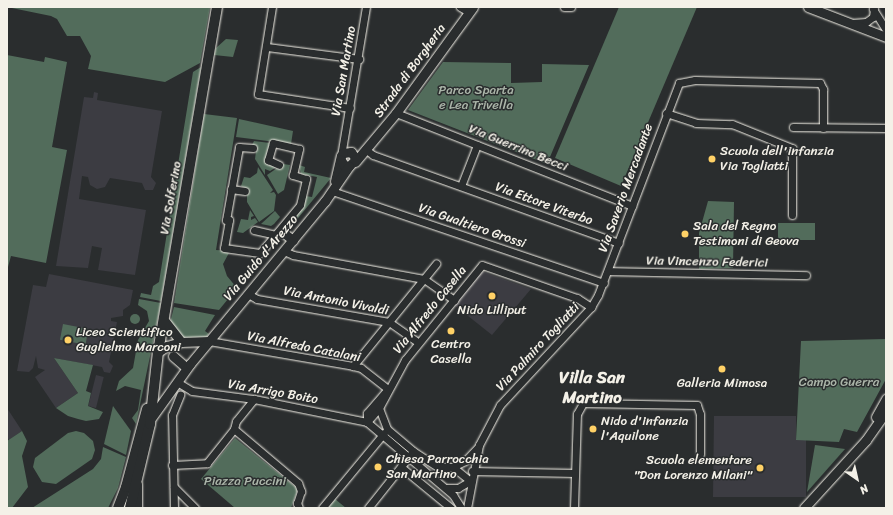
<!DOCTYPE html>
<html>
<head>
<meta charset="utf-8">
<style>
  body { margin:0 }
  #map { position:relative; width:893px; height:515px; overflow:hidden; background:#2a2d2e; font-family:Sriracha,sans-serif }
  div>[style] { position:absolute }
  .built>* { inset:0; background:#3c3c42; transform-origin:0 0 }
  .green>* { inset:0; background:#526c5b; transform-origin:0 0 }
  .round { border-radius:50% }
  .roads { filter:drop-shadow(0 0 1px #f4f1e8) drop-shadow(0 0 1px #f4f1e8) }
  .minor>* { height:7px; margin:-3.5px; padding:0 3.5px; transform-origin:3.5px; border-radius:3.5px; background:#2a2d2e }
  .tertiary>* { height:9px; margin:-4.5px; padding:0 4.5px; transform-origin:4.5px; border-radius:4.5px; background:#2a2d2e }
  .secondary>* { height:10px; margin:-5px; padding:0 5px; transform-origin:5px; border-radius:5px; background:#2a2d2e }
  .dots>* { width:11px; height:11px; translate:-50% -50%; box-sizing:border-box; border:2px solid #2a2d2e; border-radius:50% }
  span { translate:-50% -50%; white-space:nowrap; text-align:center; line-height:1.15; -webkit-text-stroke:3px #2a2d2e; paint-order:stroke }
  .street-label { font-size:13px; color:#f4f1e8 }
  .park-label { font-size:13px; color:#abb5a9 }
  .poi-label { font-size:13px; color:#f4f1e8 }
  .left { translate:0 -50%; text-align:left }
  .right { translate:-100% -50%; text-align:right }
  .district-label { font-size:17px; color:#f4f1e8; font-weight:700 }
  .frame { position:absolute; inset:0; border:8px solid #f4f1e8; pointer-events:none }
  .north { position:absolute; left:837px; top:459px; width:40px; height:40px; -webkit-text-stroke:3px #2a2d2e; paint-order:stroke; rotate:146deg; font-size:11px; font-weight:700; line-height:16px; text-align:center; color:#f4f1e8 }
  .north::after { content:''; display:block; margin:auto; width:14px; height:18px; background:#f4f1e8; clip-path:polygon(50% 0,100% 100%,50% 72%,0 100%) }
</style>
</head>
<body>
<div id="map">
  <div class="built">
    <i style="clip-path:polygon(94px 92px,98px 93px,97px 100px,162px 111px,151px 177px,156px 183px,153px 190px,145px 190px,142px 183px,110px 178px,105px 187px,97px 189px,90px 185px,88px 177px,82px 176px,79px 199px,146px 210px,135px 275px,98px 270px,102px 248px,92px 246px,88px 268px,56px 266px,84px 97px,93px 98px)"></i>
    <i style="clip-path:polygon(481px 271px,531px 289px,492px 335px,453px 304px)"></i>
    <i style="clip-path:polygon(49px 274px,133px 290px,130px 305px,123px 310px,123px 316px,111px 318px,111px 321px,117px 322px,109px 362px,113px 366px,110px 373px,104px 372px,102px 367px,54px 358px,78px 393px,56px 408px,35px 377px,45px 370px,38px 368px,36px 356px,33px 368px,29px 372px,17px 371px,33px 285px,46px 287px)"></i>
    <i style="left:96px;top:375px;width:8px;height:32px;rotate:14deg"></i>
    <i style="clip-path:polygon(7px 408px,22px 431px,9px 440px,7px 437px)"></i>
    <i style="clip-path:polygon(714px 416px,796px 416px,796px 440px,806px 440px,806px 497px,713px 497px)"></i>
  </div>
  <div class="green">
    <i style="clip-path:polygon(7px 7px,210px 7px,200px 63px,165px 82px,88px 69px,91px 56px,80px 36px,67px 36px,57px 19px,51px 16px)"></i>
    <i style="clip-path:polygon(619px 7px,697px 7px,621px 186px,555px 158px)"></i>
    <i style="clip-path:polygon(226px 39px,238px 40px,233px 57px,214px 55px,216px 48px)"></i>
    <i style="clip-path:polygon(7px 55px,44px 62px,45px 57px,67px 62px,52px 147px,67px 150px,46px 263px,11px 256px,8px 267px)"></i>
    <i style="clip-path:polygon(443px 62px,511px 63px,511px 83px,542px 82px,542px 64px,589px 65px,547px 164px,408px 110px)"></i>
    <i style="clip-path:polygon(201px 67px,161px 301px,140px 297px,141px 293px,151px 295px,153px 286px,159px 282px,193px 72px)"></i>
    <i style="clip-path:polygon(204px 114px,237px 118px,216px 250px,230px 251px,223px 264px,227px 276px,237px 288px,219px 310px,174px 303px)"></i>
    <i style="clip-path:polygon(239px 119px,293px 131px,291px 144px,236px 137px)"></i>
    <i style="clip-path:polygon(254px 141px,270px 143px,268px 164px,278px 166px,270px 171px,265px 169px,265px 175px,255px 159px,256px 151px,252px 145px)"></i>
    <i style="clip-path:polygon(283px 164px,290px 165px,284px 190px,278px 194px,267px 175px)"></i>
    <i style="clip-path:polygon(299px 165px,305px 167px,304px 172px,331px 178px,289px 229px,289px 223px,305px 196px,312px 197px,317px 177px,301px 174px)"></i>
    <i style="clip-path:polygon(258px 167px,273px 190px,270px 193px,274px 192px,276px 195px,274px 211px,259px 222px,247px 202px,247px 189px,241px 186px,244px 177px,250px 178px,257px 173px)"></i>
    <i style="clip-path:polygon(708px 201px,734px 202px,733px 268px,699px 269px,699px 233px)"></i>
    <i style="clip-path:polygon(250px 210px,254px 216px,251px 217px,251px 220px,255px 218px,258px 222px,243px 233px,237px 232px,241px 219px,248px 220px)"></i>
    <i style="clip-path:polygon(275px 211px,280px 217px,274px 224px,271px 226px,261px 224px)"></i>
    <i style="left:778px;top:223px;width:37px;height:17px"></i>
    <i style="clip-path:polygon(139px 299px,161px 303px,136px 424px,132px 418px,138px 410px,141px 390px,125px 386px,116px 391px,119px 381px,133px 368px,138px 340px,149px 321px,147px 311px,138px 305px)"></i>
    <i style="clip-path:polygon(174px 307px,215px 315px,205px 331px,209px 334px,203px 340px,181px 341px,170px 323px)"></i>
    <i class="round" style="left:130px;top:314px;width:10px;height:10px"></i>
    <i style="left:63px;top:324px;width:26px;height:16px;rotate:11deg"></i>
    <i style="clip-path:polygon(886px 339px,886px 379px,857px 432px,844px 429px,839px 442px,796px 440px,801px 341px)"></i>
    <i style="clip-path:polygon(54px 358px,93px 365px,86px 391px,91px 393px,88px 406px,103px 412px,99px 419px,86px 421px,78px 419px,68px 416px,56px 408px,78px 393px)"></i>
    <i style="clip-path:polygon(113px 406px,131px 431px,126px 455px,104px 444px)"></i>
    <i style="clip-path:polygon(22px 431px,27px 441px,22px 456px,28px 487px,12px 508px,7px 508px,7px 441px)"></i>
    <i style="clip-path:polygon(76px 431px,84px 433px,93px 441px,95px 450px,92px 459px,56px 484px,42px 482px,33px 467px,35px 458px,68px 433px)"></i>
    <i style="clip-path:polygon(235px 438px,298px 489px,291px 508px,235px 508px,201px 479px)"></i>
    <i style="clip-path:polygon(815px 445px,845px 449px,807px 492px)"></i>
    <i style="clip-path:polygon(103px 447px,126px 457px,118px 488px,108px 508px,32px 508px,93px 469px,101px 459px)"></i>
    <i style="clip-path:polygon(335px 499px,346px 508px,328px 508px)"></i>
  </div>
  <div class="roads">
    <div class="minor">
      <i style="left:272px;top:7px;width:88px;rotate:99.1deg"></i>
      <i style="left:258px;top:94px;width:93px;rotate:8.7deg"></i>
      <i style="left:460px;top:7px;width:10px;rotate:29deg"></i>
      <i style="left:564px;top:7px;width:7px"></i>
      <i style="left:873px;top:9px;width:25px;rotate:58deg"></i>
      <i style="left:852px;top:23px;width:14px;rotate:-4deg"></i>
      <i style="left:866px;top:22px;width:9px;rotate:-36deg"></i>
      <i style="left:873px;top:17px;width:8px;rotate:-83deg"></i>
      <i style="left:267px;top:47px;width:93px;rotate:7.4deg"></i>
      <i style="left:396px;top:113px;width:254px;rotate:21.5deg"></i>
      <i style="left:666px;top:113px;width:32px;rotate:18deg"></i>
      <i style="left:696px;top:123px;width:36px;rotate:2deg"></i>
      <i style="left:732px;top:124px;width:65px;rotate:21.8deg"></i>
      <i style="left:792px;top:148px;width:67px;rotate:90deg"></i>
      <i style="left:793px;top:127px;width:93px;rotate:0.6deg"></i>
      <i style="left:253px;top:148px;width:14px;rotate:-176deg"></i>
      <i style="left:239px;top:147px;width:74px;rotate:100.1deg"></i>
      <i style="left:226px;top:220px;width:3px"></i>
      <i style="left:229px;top:220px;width:28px;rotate:100deg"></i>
      <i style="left:224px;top:248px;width:36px;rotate:8deg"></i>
      <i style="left:260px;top:253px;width:62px;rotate:-50.2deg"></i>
      <i style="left:300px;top:205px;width:27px;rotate:-77deg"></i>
      <i style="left:306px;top:179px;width:14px;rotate:-163deg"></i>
      <i style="left:293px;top:175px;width:27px;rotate:-77deg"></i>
      <i style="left:299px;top:149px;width:27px;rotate:-167deg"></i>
      <i style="left:273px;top:143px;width:18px;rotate:106deg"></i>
      <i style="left:268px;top:160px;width:12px;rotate:24deg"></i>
      <i style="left:365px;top:149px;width:10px;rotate:37deg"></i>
      <i style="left:373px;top:155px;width:261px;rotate:19.7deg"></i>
      <i style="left:341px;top:156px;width:151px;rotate:-80.5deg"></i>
      <i style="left:461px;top:186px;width:44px;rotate:-68.7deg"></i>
      <i style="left:231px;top:189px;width:14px;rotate:8deg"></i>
      <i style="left:332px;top:191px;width:287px;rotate:18.7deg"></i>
      <i style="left:254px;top:230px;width:22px;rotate:13deg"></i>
      <i style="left:284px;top:251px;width:10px;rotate:24deg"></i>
      <i style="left:293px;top:255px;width:133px;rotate:10.4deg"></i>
      <i style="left:424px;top:279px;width:37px;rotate:35deg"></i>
      <i style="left:608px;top:271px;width:198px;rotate:1.2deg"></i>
      <i style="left:248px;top:294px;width:10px;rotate:29deg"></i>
      <i style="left:257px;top:299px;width:134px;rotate:9.9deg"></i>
      <i style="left:389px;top:322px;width:32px;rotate:35deg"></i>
      <i style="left:209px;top:341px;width:146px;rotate:9.8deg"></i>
      <i style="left:353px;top:366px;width:8px;rotate:14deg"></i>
      <i style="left:361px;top:368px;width:34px;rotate:38deg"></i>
      <i style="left:353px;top:366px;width:132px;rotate:-50.9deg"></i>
      <i style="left:177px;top:382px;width:17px;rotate:31deg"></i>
      <i style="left:192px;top:391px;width:63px;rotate:7.4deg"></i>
      <i style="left:254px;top:399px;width:115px;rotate:11.5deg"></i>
      <i style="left:367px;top:422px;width:113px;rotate:40.3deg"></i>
      <i style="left:453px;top:495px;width:15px;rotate:58deg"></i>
      <i style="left:254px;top:399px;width:28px;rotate:129deg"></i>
      <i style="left:236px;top:421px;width:8px;rotate:104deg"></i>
      <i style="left:234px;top:429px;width:84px;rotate:40.2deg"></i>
      <i style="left:298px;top:483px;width:9px;rotate:69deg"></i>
      <i style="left:301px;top:491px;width:13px;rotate:108deg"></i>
      <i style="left:297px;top:503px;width:5px;rotate:68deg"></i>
      <i style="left:379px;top:408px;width:22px;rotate:69deg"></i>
      <i style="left:387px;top:429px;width:34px;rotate:40deg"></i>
      <i style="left:413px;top:451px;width:30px;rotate:33deg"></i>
      <i style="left:438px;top:467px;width:15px"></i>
      <i style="left:453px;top:467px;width:13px;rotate:-27deg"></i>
      <i style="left:465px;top:461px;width:18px;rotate:-47deg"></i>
      <i style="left:367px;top:422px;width:18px;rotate:-49deg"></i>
      <i style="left:379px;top:408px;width:55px;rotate:-61.6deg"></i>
      <i style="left:405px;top:360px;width:122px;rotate:-51deg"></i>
      <i style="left:482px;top:265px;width:101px;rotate:19.2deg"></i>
      <i style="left:577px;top:298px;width:17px;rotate:33deg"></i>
      <i style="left:367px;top:422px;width:9px;rotate:-90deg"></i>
      <i style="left:367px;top:413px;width:29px;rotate:-49deg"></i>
      <i style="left:172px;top:465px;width:35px;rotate:-3deg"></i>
      <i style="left:207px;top:463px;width:43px;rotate:-51.5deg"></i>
      <i style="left:401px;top:467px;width:65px;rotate:39.4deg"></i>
      <i style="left:453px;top:467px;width:22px;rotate:39deg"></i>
      <i style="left:472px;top:471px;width:103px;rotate:1.1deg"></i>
      <i style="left:174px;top:487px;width:30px;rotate:45deg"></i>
      <i style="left:446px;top:488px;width:12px"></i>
      <i style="left:458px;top:488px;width:14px;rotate:-30deg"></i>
      <i style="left:138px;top:508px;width:24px;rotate:-90deg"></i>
      <i style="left:174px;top:508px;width:93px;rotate:-91.2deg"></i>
      <i style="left:172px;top:415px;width:22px;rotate:-68deg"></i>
      <i style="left:322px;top:508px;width:97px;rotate:-50.4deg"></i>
      <i style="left:368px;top:508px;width:69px;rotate:-51.5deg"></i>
      <i style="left:467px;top:508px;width:64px;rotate:-79.2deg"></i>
      <i style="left:479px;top:445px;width:45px;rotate:-62.3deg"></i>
      <i style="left:500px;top:405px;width:134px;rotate:-47.1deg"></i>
      <i style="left:591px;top:307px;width:14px;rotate:-60deg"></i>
      <i style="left:598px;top:295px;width:227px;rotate:-69.1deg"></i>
      <i style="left:679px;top:83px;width:16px;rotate:-11deg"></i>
      <i style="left:695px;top:80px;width:125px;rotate:1.4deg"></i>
      <i style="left:820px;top:83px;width:7px;rotate:63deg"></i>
      <i style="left:823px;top:89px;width:39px;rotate:90deg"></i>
      <i style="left:574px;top:508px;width:94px;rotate:-88.2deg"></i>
      <i style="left:577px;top:414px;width:13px;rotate:-61deg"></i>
      <i style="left:583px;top:403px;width:114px;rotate:1deg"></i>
      <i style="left:697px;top:405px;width:9px;rotate:72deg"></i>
      <i style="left:700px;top:414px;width:40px;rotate:90deg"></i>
    </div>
    <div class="tertiary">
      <i style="left:808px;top:7px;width:84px;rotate:21deg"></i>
      <i style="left:355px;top:162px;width:64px;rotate:-50.1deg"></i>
      <i style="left:396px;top:113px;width:131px;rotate:-54deg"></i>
      <i style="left:335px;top:181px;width:26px;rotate:-77deg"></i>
      <i style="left:341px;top:156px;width:4px;rotate:-56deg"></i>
      <i style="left:343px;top:153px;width:8px;rotate:-7deg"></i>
      <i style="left:351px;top:152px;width:9px;rotate:54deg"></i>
      <i style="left:356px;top:159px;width:10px;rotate:135deg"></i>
      <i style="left:349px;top:166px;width:5px;rotate:-169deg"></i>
      <i style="left:344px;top:165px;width:6px;rotate:-121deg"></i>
      <i style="left:285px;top:234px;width:10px;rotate:37deg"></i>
      <i style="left:164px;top:320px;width:28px;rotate:52deg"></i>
      <i style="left:158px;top:352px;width:11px;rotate:-34deg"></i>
      <i style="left:167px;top:346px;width:15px;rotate:-16deg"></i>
      <i style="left:181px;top:342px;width:28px;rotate:-2deg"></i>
      <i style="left:173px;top:356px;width:18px;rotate:41deg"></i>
      <i style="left:152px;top:417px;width:65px;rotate:-54.4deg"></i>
      <i style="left:190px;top:364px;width:212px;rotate:-50.4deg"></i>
      <i style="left:325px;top:201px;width:42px;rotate:-55.6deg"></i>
      <i style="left:876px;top:417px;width:21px;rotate:-61deg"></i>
      <i style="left:804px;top:508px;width:92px;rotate:-47.6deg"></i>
      <i style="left:866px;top:440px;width:35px;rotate:-55deg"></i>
    </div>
    <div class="secondary">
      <i style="left:118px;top:508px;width:22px;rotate:-69deg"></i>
      <i style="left:126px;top:487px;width:81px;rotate:-74.9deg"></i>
      <i style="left:130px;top:508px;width:86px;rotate:-76.6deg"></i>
      <i style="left:150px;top:424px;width:72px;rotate:-83.7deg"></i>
      <i style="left:158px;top:352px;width:350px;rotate:-80.3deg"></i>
    </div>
  </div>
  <div class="dots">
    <i style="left:712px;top:159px;background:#ffd166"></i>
    <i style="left:685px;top:234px;background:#ffd166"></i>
    <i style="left:492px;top:296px;background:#ffd166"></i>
    <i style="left:451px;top:331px;background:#ffd166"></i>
    <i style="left:68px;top:340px;background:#ffd166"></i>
    <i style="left:722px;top:369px;background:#ffd166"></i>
    <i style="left:593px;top:429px;background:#ffd166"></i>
    <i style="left:378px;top:467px;background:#ffd166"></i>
    <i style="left:760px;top:468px;background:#ffd166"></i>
  </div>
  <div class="street-label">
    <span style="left:344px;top:71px;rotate:-80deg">Via San Martino</span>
    <span style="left:410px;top:71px;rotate:-54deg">Strada di Borgheria</span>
    <span style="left:518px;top:148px;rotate:22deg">Via Guerrino Becci</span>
    <span style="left:626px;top:188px;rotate:-70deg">Via Saverio Mercadante</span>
    <span style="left:171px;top:198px;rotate:-80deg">Via Solferino</span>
    <span style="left:544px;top:204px;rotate:20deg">Via Ettore Viterbo</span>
    <span style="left:472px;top:226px;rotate:19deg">Via Gualtiero Grossi</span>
    <span style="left:261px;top:258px;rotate:-50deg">Via Guido d'Arezzo</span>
    <span style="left:707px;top:262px;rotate:1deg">Via Vincenzo Federici</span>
    <span style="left:336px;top:301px;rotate:11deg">Via Antonio Vivaldi</span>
    <span style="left:430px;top:310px;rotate:-51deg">Via Alfredo Casella</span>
    <span style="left:304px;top:347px;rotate:11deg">Via Alfredo Catalani</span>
    <span style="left:538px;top:347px;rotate:-47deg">Via Palmiro Togliatti</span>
    <span style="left:273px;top:392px;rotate:10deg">Via Arrigo Boito</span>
  </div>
  <div class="park-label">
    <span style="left:476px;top:98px">Parco Sparta<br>e Lea Trivella</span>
    <span style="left:839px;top:382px">Campo Guerra</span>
    <span style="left:245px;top:481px">Piazza Puccini</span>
  </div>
  <div class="poi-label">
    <span class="left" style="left:720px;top:159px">Scuola dell'infanzia<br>Via Togliatti</span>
    <span class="left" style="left:693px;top:234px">Sala del Regno<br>Testimoni di Geova</span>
    <span style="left:492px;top:310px">Nido Lilliput</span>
    <span class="left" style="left:76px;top:340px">Liceo Scientifico<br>Guglielmo Marconi</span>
    <span style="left:451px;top:352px">Centro<br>Casella</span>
    <span style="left:722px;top:383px">Galleria Mimosa</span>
    <span class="left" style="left:601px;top:429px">Nido d'infanzia<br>l'Aquilone</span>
    <span class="left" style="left:386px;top:467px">Chiesa Parrocchia<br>San Martino</span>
    <span class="right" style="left:752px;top:468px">Scuola elementare<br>"Don Lorenzo Milani"</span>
  </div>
  <div class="district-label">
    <span style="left:592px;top:388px">Villa San<br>Martino</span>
  </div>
  <div class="frame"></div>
  <div class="north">N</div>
</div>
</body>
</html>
